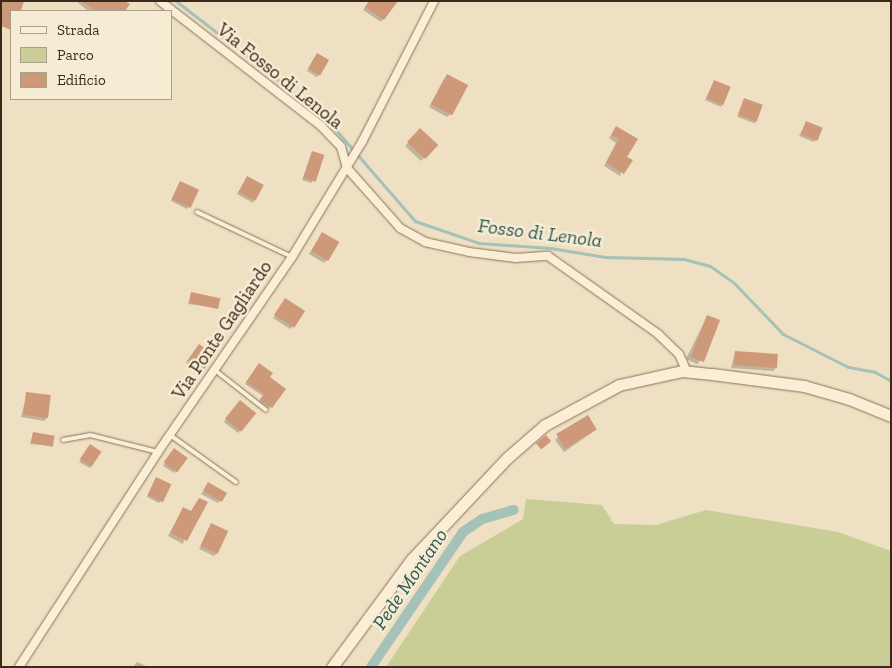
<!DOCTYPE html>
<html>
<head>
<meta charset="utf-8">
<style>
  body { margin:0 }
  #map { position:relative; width:892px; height:668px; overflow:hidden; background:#efe0c3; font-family:"Zilla Slab",serif }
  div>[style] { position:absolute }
  .green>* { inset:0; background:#c9ce97 }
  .shadow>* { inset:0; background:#0003; transform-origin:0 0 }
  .stream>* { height:3px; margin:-1.5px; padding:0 1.5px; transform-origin:1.5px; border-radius:1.5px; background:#a5c2b8 }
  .canal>* { height:10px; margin:-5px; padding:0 5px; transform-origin:5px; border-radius:5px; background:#a5c2b8 }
  .building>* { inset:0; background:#ce9978; transform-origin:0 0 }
  .roads { filter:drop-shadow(0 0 1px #8a7159) drop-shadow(0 0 1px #8a7159) }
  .service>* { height:4px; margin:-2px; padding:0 2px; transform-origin:2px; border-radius:2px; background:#faeed7 }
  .minor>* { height:8px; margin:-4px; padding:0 4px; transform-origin:4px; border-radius:4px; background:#faeed7 }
  .secondary>* { height:11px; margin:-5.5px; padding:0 5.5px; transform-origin:5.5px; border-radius:5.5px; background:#faeed7 }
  span { translate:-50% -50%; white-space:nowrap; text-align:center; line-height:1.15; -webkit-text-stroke:5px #f6ebd3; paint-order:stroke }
  .street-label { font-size:19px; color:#3a2a1e }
  .water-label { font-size:20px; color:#2d5a55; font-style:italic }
  .frame { position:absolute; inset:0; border:2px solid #3a2a1e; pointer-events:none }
  .legend { position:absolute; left:10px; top:10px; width:162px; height:90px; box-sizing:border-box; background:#f6ebd3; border:1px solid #ab9e8b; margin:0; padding:6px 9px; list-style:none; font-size:15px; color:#3a2a1e }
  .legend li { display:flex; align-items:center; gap:10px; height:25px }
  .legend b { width:25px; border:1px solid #ab9e8b }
</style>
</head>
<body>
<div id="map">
  <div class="green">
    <i style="clip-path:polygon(526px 499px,602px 505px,614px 524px,656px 525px,706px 510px,838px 532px,891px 551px,891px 667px,386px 667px,460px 556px,523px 519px)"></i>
  </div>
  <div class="shadow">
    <i style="clip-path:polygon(76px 1px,123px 1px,128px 5px,124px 11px,88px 11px)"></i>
    <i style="clip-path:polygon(369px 1px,394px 1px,381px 22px,363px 10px)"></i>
    <i style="clip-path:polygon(315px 57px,319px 75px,317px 77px,307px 71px)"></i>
    <i style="clip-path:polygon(444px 79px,451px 114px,447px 117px,429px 107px)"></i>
    <i style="clip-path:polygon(714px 81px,722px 105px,721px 107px,705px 100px)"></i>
    <i style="left:744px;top:99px;width:19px;height:19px;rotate:21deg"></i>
    <i style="clip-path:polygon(806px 123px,816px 140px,814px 142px,799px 136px)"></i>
    <i style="clip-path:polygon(616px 128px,626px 157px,620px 176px,604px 166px,616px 143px,609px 138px)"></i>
    <i style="left:420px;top:130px;width:22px;height:22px;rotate:43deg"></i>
    <i style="clip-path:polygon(312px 152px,313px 181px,311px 183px,302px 180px)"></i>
    <i style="clip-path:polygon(247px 177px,254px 201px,253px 203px,237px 194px)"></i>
    <i style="clip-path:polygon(179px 184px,189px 207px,187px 209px,171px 201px)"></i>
    <i style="clip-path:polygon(322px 234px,327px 260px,324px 263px,309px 254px)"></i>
    <i style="clip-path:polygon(192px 294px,217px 308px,188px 304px)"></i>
    <i style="clip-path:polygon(282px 303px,293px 326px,290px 329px,273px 318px)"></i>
    <i style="clip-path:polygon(707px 316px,700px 361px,697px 364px,686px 359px)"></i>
    <i style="clip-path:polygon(198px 348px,202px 371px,200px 373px,186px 363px)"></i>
    <i style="clip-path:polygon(735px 352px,776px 368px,773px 371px,731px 368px)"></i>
    <i style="clip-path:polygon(257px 366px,269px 378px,270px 409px,259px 401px,263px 396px,245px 384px)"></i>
    <i style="clip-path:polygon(27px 393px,47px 418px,44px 421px,21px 417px)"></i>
    <i style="clip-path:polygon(237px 405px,254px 413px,238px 433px,224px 422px)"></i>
    <i style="clip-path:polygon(593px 432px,564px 452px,555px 440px,558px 437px)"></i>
    <i style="clip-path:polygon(33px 433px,53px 437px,52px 446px,30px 444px)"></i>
    <i style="clip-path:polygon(88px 447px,100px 452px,90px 468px,79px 462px)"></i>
    <i style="clip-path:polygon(173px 452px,186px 458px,174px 473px,163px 466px)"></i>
    <i style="clip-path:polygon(155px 480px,161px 501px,159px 503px,147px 497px)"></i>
    <i style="clip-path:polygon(208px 484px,221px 500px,218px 503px,201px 494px)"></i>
    <i style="clip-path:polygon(184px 509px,191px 512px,183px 544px,168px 536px)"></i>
    <i style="clip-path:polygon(212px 525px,217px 553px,214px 556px,199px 549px)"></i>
    <i style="clip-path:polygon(137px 662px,148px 667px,133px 667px)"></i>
  </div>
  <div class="stream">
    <i style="left:176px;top:1px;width:185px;rotate:37.7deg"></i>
    <i style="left:322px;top:114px;width:142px;rotate:49deg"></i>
    <i style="left:415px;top:221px;width:68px;rotate:19deg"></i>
    <i style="left:479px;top:243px;width:72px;rotate:4deg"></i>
    <i style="left:551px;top:248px;width:55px;rotate:9.5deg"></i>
    <i style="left:605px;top:257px;width:79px;rotate:1.5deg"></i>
    <i style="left:684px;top:259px;width:27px;rotate:15deg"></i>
    <i style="left:710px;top:266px;width:29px;rotate:35deg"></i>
    <i style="left:734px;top:283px;width:71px;rotate:46.1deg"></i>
    <i style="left:783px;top:334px;width:73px;rotate:26.9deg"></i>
    <i style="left:848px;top:367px;width:27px;rotate:10deg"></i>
    <i style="left:875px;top:372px;width:18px;rotate:29deg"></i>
  </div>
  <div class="canal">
    <i style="left:371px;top:667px;width:163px;rotate:-55.7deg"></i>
    <i style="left:463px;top:532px;width:23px;rotate:-34deg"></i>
    <i style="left:482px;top:519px;width:33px;rotate:-16deg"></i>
  </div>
  <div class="building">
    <i style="clip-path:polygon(1px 1px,24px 1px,21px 11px,11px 11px,11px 30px,1px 26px)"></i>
    <i style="clip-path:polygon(81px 1px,125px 1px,130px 4px,125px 11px,97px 11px)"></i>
    <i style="clip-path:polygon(369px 1px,398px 1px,384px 20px,365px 7px)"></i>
    <i style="left:317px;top:53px;width:14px;height:18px;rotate:30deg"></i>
    <i style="left:447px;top:74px;width:24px;height:34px;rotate:28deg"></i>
    <i style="left:714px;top:80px;width:18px;height:20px;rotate:22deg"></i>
    <i style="left:744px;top:98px;width:20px;height:18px;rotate:20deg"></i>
    <i style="left:806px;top:121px;width:18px;height:14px;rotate:22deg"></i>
    <i style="clip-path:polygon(616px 126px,638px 139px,627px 157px,633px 160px,624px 174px,606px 163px,619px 139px,611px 135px)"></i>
    <i style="left:420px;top:128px;width:25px;height:19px;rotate:43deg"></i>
    <i style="left:312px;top:151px;width:13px;height:28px;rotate:18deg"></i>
    <i style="left:247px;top:176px;width:19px;height:18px;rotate:28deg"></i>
    <i style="left:180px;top:181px;width:21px;height:20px;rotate:25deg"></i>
    <i style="left:322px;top:232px;width:20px;height:22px;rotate:30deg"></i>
    <i style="left:191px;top:292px;width:30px;height:11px;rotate:12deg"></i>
    <i style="left:285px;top:298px;width:24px;height:20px;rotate:33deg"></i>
    <i style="left:707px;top:315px;width:14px;height:45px;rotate:21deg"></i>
    <i style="left:199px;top:344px;width:19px;height:21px;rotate:35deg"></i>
    <i style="left:735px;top:351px;width:43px;height:14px;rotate:4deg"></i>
    <i style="clip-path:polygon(259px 363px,273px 373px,270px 377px,286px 389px,272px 408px,260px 399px,264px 394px,246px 382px)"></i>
    <i style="left:26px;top:392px;width:25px;height:23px;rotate:7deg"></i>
    <i style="left:240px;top:400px;width:21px;height:24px;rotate:39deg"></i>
    <i style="left:588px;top:415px;width:17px;height:37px;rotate:59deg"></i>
    <i style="left:33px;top:432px;width:22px;height:11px;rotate:10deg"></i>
    <i style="left:546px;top:435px;width:8px;height:13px;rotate:50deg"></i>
    <i style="left:90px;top:444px;width:14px;height:18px;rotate:34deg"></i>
    <i style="left:174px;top:448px;width:17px;height:18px;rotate:36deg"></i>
    <i style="left:156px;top:477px;width:17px;height:20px;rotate:25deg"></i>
    <i style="left:208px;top:482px;width:22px;height:10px;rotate:30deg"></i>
    <i style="clip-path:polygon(199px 498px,208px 502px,187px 541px,170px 533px,183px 507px,191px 511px)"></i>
    <i style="left:211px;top:523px;width:19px;height:25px;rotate:25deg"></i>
  </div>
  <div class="roads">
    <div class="service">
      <i style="left:197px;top:212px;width:105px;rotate:25.3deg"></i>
      <i style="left:216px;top:371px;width:63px;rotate:38deg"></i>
      <i style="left:170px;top:435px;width:81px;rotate:35.5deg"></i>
      <i style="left:63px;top:440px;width:27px;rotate:-10deg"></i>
      <i style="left:90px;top:435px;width:70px;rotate:14deg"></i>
    </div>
    <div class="minor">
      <i style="left:160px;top:1px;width:204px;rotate:37.8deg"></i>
      <i style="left:321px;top:126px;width:29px;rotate:46deg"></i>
      <i style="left:341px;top:147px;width:22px;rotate:74deg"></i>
      <i style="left:347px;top:168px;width:80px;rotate:48.5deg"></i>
      <i style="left:400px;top:228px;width:29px;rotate:29deg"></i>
      <i style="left:425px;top:242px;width:45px;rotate:12.8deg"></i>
      <i style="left:469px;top:252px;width:47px;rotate:7.3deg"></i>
      <i style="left:516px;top:258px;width:32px;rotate:-4deg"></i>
      <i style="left:548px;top:256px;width:135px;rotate:35.3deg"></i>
      <i style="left:658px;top:334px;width:29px;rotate:44deg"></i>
      <i style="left:679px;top:354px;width:20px;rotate:66deg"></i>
      <i style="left:19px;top:667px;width:256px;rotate:-57.1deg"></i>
      <i style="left:158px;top:452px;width:237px;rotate:-55.5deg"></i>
      <i style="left:292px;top:257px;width:135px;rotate:-58.7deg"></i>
      <i style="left:362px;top:142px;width:158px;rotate:-62.9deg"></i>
    </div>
    <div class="secondary">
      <i style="left:332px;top:667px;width:134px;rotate:-53.5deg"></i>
      <i style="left:412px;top:559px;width:139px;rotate:-46.8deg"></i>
      <i style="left:507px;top:458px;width:50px;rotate:-41deg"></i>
      <i style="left:545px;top:425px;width:84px;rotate:-28.4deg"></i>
      <i style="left:619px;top:385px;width:65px;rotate:-12.5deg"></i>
      <i style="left:682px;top:371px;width:30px;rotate:6deg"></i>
      <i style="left:712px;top:374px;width:93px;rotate:7.4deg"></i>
      <i style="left:804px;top:386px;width:47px;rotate:16.1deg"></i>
      <i style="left:849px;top:399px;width:45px;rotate:22deg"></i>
    </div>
  </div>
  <div class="street-label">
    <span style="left:280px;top:76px;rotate:39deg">Via Fosso di Lenola</span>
    <span style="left:222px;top:330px;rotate:-56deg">Via Ponte Gagliardo</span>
  </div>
  <div class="water-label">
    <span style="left:540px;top:233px;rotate:7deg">Fosso di Lenola</span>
    <span style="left:410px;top:579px;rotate:-56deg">Pede Montano</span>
  </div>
  <div class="frame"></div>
  <ul class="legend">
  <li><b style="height:6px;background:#faeed7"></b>Strada</li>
  <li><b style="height:14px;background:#c9ce97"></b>Parco</li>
  <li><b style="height:14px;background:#ce9978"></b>Edificio</li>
  </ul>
</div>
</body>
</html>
